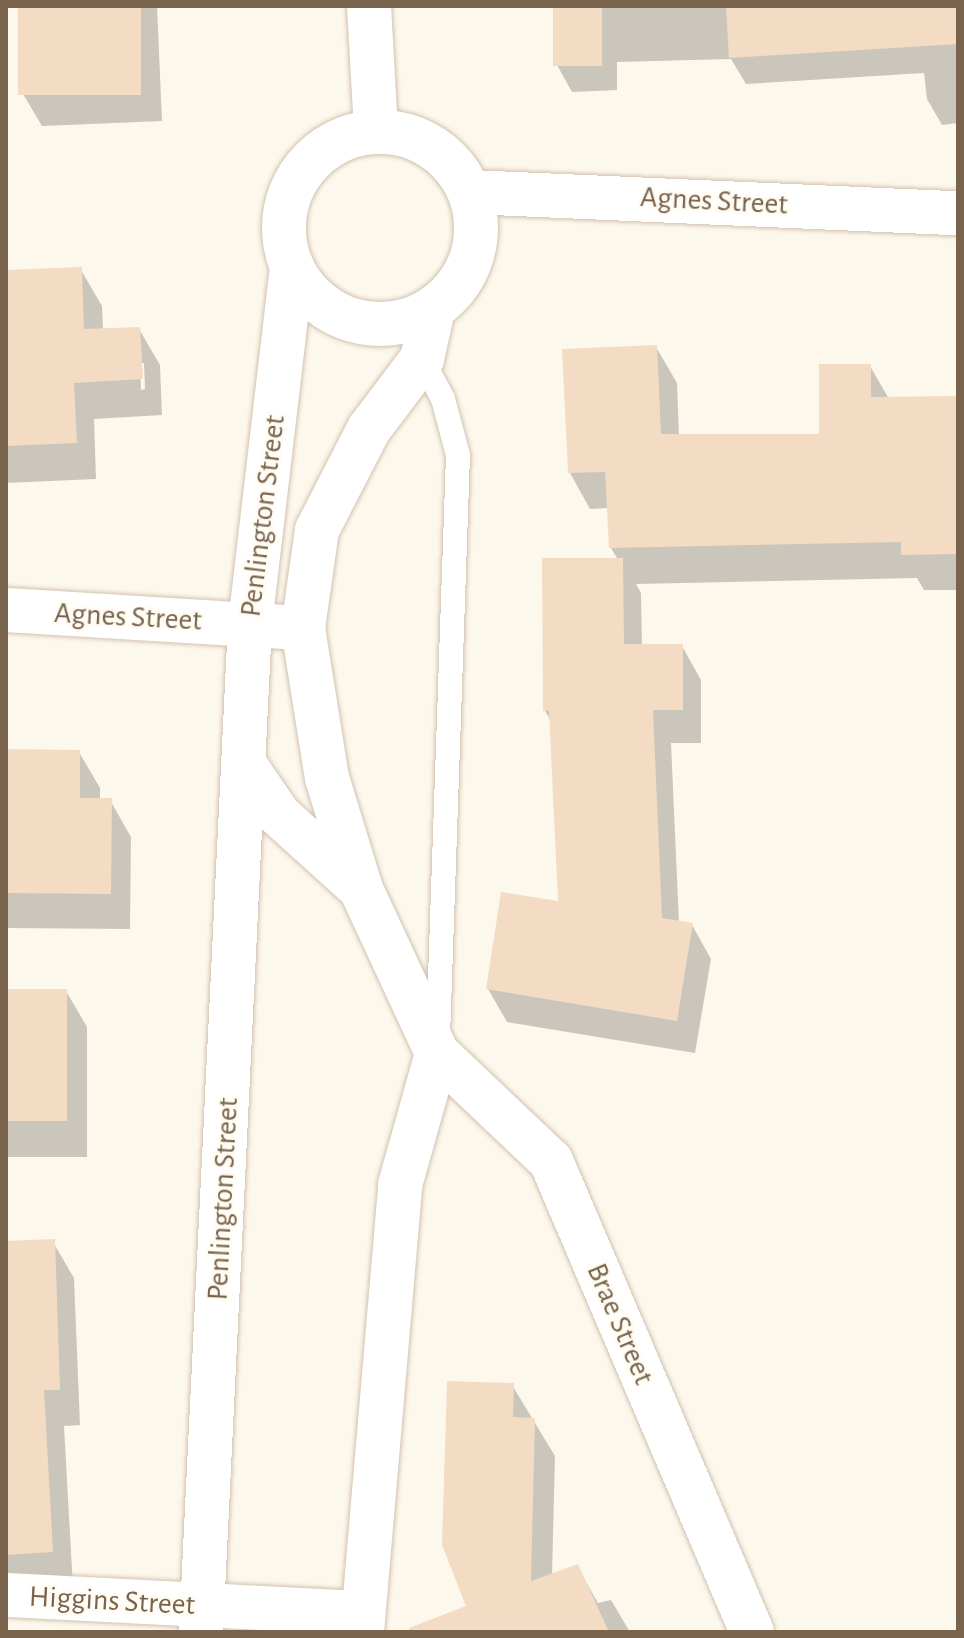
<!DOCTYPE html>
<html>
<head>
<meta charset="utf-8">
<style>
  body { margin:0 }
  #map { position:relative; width:964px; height:1638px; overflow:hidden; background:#fdf8ec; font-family:"Alegreya Sans",sans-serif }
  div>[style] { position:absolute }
  .shadow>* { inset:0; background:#0003 }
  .building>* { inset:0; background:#f3dcc3; transform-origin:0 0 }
  .roads { filter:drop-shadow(0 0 2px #d1c2b0) drop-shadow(0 0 2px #d1c2b0) }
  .lane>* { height:24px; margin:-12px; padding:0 12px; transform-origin:12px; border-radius:12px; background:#fff }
  .street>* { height:44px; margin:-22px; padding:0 22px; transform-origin:22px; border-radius:22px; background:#fff }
  .secondary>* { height:44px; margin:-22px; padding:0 22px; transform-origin:22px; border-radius:22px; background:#fff }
  .secondary>.ring { margin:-22px; padding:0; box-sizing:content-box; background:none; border:44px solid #fff; border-radius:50% }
  span { translate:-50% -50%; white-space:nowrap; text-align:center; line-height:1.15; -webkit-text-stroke:6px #fffcf3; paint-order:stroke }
  .street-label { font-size:30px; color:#7a634d }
  .frame { position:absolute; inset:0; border:8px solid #7a634d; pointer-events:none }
</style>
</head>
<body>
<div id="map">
  <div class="shadow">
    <i style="clip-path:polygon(20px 6px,157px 6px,162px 121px,42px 126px,23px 94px)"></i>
    <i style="clip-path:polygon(555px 6px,958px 6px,958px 123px,942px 125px,927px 99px,924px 73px,746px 84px,731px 59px,617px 62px,617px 90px,572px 92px,557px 65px)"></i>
    <i style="clip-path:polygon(evenodd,81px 270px,102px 306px,103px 330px,139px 329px,160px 365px,162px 415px,94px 419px,96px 479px,6px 483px,6px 272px,81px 270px,140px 363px,144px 363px,145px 389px,141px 390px,140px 363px)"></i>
    <i style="clip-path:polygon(656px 347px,677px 383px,679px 436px,821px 436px,870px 366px,889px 399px,958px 398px,958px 590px,924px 590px,917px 578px,636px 584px,641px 593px,642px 646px,682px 646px,701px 680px,701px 743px,671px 743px,679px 923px,692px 925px,711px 959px,695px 1053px,507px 1022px,488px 989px,560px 904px,552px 722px,545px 711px,618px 560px,611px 548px,609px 508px,590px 509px,570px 473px)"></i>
    <i style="clip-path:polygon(6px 751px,79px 752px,100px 788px,100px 800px,110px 800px,131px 837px,130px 929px,6px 928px)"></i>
    <i style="clip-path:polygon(6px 991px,66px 991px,87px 1027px,87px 1157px,6px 1157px)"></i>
    <i style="clip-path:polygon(53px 1242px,74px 1278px,80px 1425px,64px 1426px,73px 1588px,6px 1592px,6px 1243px)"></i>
    <i style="clip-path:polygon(512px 1385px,555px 1456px,552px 1576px,577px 1566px,598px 1603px,611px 1600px,630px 1632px,479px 1632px)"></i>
  </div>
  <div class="building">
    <i style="left:18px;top:6px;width:123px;height:89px"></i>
    <i style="left:553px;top:6px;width:49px;height:60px"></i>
    <i style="clip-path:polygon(726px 6px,958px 6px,958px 44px,729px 58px)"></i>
    <i style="clip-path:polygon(82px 267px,84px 329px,140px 327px,143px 379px,74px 383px,77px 443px,6px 446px,6px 270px)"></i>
    <i style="clip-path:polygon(657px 345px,661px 434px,819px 434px,819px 364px,871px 364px,871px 397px,958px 396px,958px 554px,901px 555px,901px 542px,609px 548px,605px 472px,568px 473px,562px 349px)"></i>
    <i style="clip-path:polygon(542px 558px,623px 558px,624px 644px,683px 644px,683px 710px,653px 710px,662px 918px,693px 923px,677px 1021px,486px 989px,501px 892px,558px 901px,549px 711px,543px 711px)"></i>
    <i style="clip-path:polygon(6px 749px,80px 750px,80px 798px,112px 798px,111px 894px,6px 893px)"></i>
    <i style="left:6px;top:989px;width:61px;height:132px"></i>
    <i style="clip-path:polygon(55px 1239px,60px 1390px,44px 1390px,53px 1552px,6px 1555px,6px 1241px)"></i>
    <i style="clip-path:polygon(447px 1381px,514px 1383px,513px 1417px,535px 1418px,531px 1581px,578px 1564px,609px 1632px,409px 1632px,409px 1628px,466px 1606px,442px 1545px)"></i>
  </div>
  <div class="roads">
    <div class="lane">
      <i style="left:422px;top:359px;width:45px;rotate:62.3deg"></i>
      <i style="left:443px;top:399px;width:58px;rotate:75deg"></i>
      <i style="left:458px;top:455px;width:582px;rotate:91.97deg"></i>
    </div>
    <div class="street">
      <i style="left:369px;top:6px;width:126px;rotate:86.8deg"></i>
      <i style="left:6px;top:610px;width:298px;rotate:3.5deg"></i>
      <i style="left:245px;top:765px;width:60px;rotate:55.8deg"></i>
      <i style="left:279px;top:815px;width:110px;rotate:42.1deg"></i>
      <i style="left:437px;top:1053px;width:157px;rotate:43.5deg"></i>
      <i style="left:551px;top:1161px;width:512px;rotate:66.89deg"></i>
      <i style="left:6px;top:1595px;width:357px;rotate:2.9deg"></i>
    </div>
    <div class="secondary">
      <i class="ring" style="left:284px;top:132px;width:148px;height:148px"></i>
      <i style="left:470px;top:192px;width:488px;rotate:2.5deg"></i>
      <i style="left:201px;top:1632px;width:1009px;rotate:-87.22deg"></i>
      <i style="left:250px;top:624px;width:359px;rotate:-83.3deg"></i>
      <i style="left:362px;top:1632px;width:449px;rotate:-85.1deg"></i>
      <i style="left:400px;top:1185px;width:137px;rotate:-74.3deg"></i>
      <i style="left:437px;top:1053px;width:181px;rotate:-114.9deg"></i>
      <i style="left:361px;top:889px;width:116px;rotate:-107deg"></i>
      <i style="left:327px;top:778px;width:152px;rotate:-99.1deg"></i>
      <i style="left:303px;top:628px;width:99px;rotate:-81.9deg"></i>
      <i style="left:317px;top:530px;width:114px;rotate:-62.8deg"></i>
      <i style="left:369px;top:429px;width:88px;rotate:-52.9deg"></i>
      <i style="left:422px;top:359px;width:51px;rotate:-77.6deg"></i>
    </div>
  </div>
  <div class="street-label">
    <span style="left:714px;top:201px;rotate:3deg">Agnes Street</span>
    <span style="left:263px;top:516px;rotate:-83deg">Penlington Street</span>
    <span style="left:128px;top:617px;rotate:3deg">Agnes Street</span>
    <span style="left:223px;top:1199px;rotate:-87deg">Penlington Street</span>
    <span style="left:620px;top:1324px;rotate:67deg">Brae Street</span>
    <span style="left:112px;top:1601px;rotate:3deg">Higgins Street</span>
  </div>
  <div class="frame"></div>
</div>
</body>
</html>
